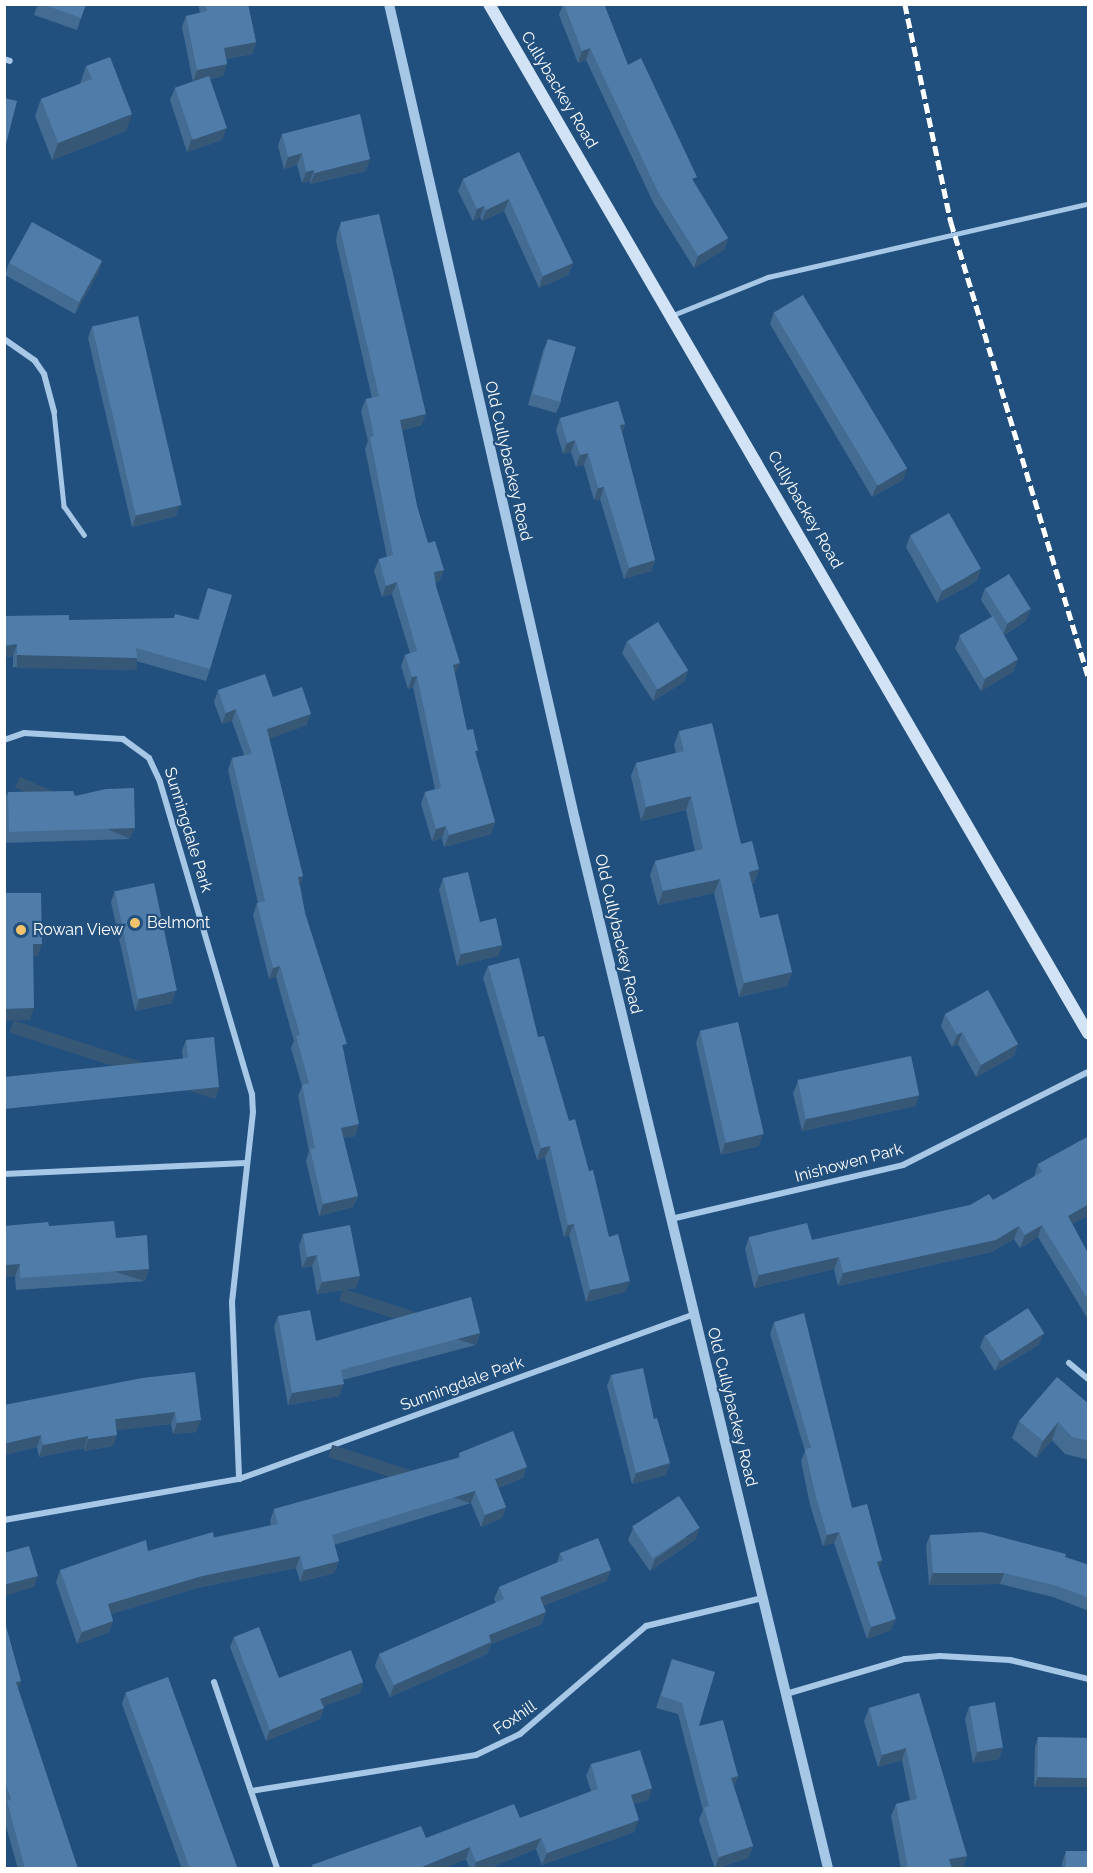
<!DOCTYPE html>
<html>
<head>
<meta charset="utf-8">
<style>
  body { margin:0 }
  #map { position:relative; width:1093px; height:1873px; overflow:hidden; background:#22507e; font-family:Raleway,sans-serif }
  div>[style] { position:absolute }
  .service>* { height:4.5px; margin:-2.25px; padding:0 2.25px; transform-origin:2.25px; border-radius:2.25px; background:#a7c7e6 }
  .minor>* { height:6px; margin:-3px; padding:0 3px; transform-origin:3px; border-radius:3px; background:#a7c7e6 }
  .tertiary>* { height:10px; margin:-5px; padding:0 5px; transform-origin:5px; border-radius:5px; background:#a7c7e6 }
  .secondary>* { height:12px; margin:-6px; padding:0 6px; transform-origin:6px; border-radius:6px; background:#d1e3f5 }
  .rail>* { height:4.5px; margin-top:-2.25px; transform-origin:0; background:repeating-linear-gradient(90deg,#fff 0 10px,transparent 0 14.5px) }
  .wall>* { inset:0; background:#446b91 }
  .shaded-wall>* { inset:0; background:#375776; transform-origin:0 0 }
  .building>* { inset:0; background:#4f7ca9; transform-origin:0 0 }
  .dots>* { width:16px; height:16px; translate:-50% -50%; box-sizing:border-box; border:3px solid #22507e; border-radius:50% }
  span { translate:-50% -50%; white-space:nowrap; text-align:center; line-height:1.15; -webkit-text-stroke:4.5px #22507e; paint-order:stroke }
  .street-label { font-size:16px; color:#fff }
  .poi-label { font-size:16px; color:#fff }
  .left { translate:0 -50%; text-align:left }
  .frame { position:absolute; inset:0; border:6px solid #fff; pointer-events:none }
</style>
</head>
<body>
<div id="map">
  <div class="service">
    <i style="left:673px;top:315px;width:102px;rotate:-21.8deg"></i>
    <i style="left:768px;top:277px;width:328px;rotate:-12.9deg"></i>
    <i style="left:54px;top:412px;width:95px;rotate:83.9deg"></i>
    <i style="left:64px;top:506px;width:35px;rotate:55deg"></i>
  </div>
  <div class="minor">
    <i style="left:4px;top:59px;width:6px;rotate:18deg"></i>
    <i style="left:4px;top:339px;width:38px;rotate:35deg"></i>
    <i style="left:35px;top:361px;width:16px;rotate:55deg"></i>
    <i style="left:44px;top:374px;width:39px;rotate:75deg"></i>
    <i style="left:4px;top:740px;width:21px;rotate:-19deg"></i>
    <i style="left:24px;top:733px;width:99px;rotate:3.5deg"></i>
    <i style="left:123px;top:739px;width:32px;rotate:36deg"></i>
    <i style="left:149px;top:758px;width:26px;rotate:65deg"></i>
    <i style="left:160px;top:782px;width:325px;rotate:73.6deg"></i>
    <i style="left:252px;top:1094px;width:18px;rotate:87deg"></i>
    <i style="left:253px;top:1112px;width:191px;rotate:96.3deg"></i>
    <i style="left:232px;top:1302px;width:177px;rotate:87.7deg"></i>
    <i style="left:4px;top:1174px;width:242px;rotate:-2.6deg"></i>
    <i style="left:671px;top:1219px;width:238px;rotate:-13.1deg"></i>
    <i style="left:903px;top:1165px;width:207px;rotate:-26.7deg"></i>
    <i style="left:1069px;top:1363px;width:25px;rotate:40deg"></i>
    <i style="left:4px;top:1520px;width:239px;rotate:-9.9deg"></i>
    <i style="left:239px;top:1479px;width:484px;rotate:-19.9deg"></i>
    <i style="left:214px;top:1682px;width:196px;rotate:71.3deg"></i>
    <i style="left:786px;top:1694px;width:124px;rotate:-16.4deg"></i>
    <i style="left:905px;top:1659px;width:35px;rotate:-5deg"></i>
    <i style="left:940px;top:1656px;width:70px;rotate:3.3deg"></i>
    <i style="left:1010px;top:1660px;width:80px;rotate:13.7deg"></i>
    <i style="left:251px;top:1791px;width:228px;rotate:-9.1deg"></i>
    <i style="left:476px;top:1755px;width:49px;rotate:-25.5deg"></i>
    <i style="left:520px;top:1734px;width:166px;rotate:-40.6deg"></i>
    <i style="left:646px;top:1626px;width:120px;rotate:-13.5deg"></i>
  </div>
  <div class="tertiary">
    <i style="left:389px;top:4px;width:837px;rotate:77.16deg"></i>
    <i style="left:575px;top:820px;width:1078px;rotate:76.43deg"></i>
  </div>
  <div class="secondary">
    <i style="left:489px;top:4px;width:1191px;rotate:59.8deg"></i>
  </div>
  <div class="rail">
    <i style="left:905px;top:4px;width:223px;rotate:78.1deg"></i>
    <i style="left:951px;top:222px;width:474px;rotate:73.2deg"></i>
  </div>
  <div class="wall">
    <i style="clip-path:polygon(38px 4px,86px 4px,77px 30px,34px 15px)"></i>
    <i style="clip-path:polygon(198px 4px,248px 4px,256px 42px,252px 54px,226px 59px,227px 64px,223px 76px,210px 79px,222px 140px,187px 152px,170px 100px,175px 88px,193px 82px,182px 27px,186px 16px,200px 13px)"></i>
    <i style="clip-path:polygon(563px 4px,604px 4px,628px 65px,695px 184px,728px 238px,724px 250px,694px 268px,654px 204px,586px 60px,578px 63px,559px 15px)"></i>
    <i style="clip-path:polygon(86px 66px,126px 131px,52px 160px,35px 116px,41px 99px,80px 84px)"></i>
    <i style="clip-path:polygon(282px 134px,370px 159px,366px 171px,310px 184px,310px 181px,302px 183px,297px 165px,284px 169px,278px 146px)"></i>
    <i style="clip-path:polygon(519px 152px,573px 263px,568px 275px,539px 288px,504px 211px,482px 221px,480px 217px,473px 221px,458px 191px,463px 179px)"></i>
    <i style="clip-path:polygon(341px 222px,422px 425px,402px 430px,417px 506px,428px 543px,444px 570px,439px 581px,435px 583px,467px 730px,476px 756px,495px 822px,491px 834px,444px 847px,442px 838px,432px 841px,421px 804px,425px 792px,435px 789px,413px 687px,408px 689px,401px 666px,405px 655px,410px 653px,392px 594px,382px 597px,374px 571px,379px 559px,387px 557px,365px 449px,368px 441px,361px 411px,366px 399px,372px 398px,336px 241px,337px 234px)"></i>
    <i style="clip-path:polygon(102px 261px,98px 273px,75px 314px,5px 275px,9px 263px)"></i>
    <i style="clip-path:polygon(774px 312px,907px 468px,903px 480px,872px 497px,770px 324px)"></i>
    <i style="clip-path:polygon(92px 326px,176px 516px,132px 527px,88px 338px)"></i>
    <i style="clip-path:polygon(548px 339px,561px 402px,556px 413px,528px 405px,543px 351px)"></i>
    <i style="clip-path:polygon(560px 418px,625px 424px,622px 433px,655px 560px,651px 571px,624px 579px,600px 499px,594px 500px,584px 465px,576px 467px,571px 452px,563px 454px,556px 430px)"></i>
    <i style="clip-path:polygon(910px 536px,977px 581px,937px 603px,906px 547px)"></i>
    <i style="clip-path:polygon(208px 588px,210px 669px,206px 681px,136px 661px,132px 670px,13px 667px,13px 656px,4px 657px,4px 616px,69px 620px,198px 620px)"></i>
    <i style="clip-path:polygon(985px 588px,1026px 621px,1004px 635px,1014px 671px,981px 691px,955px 648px,960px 636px,992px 617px,981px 600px)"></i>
    <i style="clip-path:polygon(627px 641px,688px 670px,684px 682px,653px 701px,622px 653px)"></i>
    <i style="clip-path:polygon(218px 690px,273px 697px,307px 725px,269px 738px,303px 876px,300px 885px,305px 913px,344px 1052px,355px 1136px,343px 1138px,358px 1196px,353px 1207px,319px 1216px,306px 1161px,309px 1151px,298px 1096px,302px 1086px,291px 1048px,294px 1041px,276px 977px,269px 979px,253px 915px,257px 903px,258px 903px,228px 770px,232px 758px,244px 755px,232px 721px,222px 724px,214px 702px)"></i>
    <i style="clip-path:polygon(679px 731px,741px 844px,759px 869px,754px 883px,752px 884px,760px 918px,792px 972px,787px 986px,739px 997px,714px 893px,658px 905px,650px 875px,655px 861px,695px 851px,686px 810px,641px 821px,631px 776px,636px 763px,676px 753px,674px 745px)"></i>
    <i style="clip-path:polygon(8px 792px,75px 796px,130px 839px,4px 843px,4px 801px)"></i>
    <i style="clip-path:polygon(443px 878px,480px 922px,502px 945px,498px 956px,457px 966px,439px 890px)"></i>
    <i style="clip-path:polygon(115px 890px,172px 1003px,135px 1011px,111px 902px)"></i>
    <i style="clip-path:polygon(488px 966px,538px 1037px,569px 1121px,589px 1171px,625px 1292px,586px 1302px,569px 1235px,564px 1237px,545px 1158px,537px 1160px,483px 978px)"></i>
    <i style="clip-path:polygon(945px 1014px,1018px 1044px,1014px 1056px,976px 1077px,958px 1044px,952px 1047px,941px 1026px)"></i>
    <i style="clip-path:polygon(700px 1031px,759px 1146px,721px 1155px,696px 1043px)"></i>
    <i style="clip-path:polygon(186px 1040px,219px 1087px,215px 1099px,183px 1059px,182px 1051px)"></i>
    <i style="clip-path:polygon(798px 1081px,919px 1095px,915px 1106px,802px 1131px,793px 1093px)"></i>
    <i style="clip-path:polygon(1089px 1136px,1089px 1215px,1072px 1224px,1089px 1255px,1089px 1321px,1038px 1237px,1020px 1248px,1014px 1239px,991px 1252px,838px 1286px,834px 1269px,754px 1288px,745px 1249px,749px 1237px,812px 1240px,993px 1200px,1034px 1177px,1038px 1164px)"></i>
    <i style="clip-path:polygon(4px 1226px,49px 1226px,116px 1238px,149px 1269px,145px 1281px,16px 1290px,15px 1276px,4px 1277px)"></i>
    <i style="clip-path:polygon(303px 1234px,356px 1288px,317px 1294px,312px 1266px,302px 1268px,299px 1246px)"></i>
    <i style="clip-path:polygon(278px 1316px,316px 1341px,480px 1333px,476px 1345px,343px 1380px,339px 1396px,288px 1405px,274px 1327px)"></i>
    <i style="clip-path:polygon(774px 1322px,852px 1508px,882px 1560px,879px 1568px,891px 1630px,867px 1639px,834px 1543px,823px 1546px,810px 1505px,801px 1461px,805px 1451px,770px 1334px)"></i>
    <i style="clip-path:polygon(985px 1335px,1039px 1345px,995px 1371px,980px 1347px)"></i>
    <i style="clip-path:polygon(611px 1375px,666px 1475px,632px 1484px,607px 1386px)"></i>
    <i style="clip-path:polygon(142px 1378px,196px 1432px,173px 1434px,171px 1424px,117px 1430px,113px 1446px,84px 1451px,84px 1448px,39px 1457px,37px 1447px,4px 1455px)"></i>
    <i style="clip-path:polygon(1089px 1404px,1089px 1460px,1065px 1454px,1052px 1440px,1036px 1458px,1012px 1438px,1019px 1421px)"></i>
    <i style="clip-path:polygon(459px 1453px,523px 1478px,498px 1488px,506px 1507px,502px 1518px,481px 1527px,471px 1503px,334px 1545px,339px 1561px,334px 1573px,300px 1582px,296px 1568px,197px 1588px,111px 1614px,113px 1621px,109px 1632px,77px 1644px,56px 1582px,60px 1570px,271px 1525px,270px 1521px,274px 1509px,458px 1458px)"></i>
    <i style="clip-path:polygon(633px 1528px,696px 1539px,650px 1571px,628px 1540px)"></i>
    <i style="clip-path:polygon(930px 1535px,1065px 1557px,1089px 1565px,1089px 1611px,1053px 1597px,1000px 1584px,929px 1585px,926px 1546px)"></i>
    <i style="clip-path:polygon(560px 1553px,611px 1570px,606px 1581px,543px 1606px,542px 1624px,491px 1644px,487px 1654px,390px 1697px,375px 1666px,379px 1654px,496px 1603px,494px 1599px,499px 1587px,557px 1563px)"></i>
    <i style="clip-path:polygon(4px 1619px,21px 1681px,18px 1689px,78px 1869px,18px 1869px,4px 1819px)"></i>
    <i style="clip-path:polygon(234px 1637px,279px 1678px,363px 1682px,360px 1693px,324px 1706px,324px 1708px,320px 1719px,266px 1741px,230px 1647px)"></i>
    <i style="clip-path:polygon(672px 1659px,699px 1726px,738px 1776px,734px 1787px,753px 1846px,748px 1858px,715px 1869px,699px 1820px,703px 1810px,678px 1714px,656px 1708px)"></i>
    <i style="clip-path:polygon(126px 1692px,237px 1869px,182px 1869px,122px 1704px)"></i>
    <i style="clip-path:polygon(919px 1693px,967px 1856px,962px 1869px,901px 1869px,891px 1816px,896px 1804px,910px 1800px,902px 1760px,878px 1767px,864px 1721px,869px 1708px)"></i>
    <i style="clip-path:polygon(969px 1707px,1003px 1747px,999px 1759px,973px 1763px,965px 1719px)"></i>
    <i style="clip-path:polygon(1038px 1737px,1089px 1738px,1089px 1787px,1034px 1787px,1035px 1747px)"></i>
    <i style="clip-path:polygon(591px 1764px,652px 1788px,648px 1800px,634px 1804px,634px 1832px,542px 1865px,536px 1849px,487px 1869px,470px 1869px,466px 1859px,442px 1869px,311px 1869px,312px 1865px,426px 1838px,520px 1818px,591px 1791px,586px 1776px)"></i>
    <i style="clip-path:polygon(1066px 1851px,1089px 1869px,1062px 1869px,1062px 1863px)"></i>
  </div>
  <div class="shaded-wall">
    <i style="clip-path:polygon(256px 42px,252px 54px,220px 60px,224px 48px)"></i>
    <i style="clip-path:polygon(590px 48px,586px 60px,578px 63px,582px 51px)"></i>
    <i style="clip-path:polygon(227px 64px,223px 76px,193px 82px,197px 70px)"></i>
    <i style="clip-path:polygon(132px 114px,126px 131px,52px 160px,58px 143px)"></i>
    <i style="clip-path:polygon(227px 128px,222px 140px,187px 152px,191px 140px)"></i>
    <i style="clip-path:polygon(302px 153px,297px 165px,284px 169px,288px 157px)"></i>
    <i style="clip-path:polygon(370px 159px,366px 171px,310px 184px,315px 173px)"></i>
    <i style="clip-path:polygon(314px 170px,310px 181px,302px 183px,306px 172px)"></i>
    <i style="clip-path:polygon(509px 199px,504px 211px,482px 221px,486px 210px)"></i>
    <i style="clip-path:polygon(484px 206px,480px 217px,473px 221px,477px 209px)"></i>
    <i style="clip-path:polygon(728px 238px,724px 250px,694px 268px,698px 256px)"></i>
    <i style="clip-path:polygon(102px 261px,98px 273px,75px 314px,79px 303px)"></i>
    <i style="clip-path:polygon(573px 263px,568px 275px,539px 288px,543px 276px)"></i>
    <i style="clip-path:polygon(426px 414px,422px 425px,396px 431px,400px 420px)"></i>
    <i style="clip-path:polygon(625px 424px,621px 435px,620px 425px)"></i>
    <i style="clip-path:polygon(575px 440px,571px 452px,563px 454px,567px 443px)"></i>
    <i style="clip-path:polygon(588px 453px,584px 465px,576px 467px,580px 455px)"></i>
    <i style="clip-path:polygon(907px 468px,903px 480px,872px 497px,877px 485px)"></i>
    <i style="clip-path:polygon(604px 487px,600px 499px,594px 500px,598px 488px)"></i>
    <i style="clip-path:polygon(180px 505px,176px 516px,132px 527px,136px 515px)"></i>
    <i style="clip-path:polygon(655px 560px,651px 571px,624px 579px,629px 568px)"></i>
    <i style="clip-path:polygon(981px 569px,977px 581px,937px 603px,942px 591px)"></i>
    <i style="clip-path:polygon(444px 570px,439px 581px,430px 584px,434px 572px)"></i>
    <i style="clip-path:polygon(397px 582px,392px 594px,382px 597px,386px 586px)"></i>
    <i style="clip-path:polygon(1031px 609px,1026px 621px,1003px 635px,1007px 624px)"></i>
    <i style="clip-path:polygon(17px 644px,13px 656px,4px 657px,4px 646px)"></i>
    <i style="left:17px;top:655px;width:120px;height:13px;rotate:1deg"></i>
    <i style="clip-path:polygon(1018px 659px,1014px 671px,981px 691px,985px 679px)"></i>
    <i style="clip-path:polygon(460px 663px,455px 674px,453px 665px)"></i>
    <i style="clip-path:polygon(688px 670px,684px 682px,653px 701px,657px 689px)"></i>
    <i style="clip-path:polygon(417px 676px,413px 687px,408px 689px,412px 677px)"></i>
    <i style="clip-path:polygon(236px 709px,232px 721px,222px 724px,226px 713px)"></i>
    <i style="clip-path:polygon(311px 714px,307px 725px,263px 741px,267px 729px)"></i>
    <i style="clip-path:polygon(691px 796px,686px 810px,641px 821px,646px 807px)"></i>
    <i style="clip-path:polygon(495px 822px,491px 834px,444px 847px,449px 835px)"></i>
    <i style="clip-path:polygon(446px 826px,442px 838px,432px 841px,436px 829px)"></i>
    <i style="left:135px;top:828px;width:12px;height:126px;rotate:114deg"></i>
    <i style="clip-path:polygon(759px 869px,754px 883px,744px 886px,749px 872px)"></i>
    <i style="clip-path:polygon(303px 876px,299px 888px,298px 877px)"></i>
    <i style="clip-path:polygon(720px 879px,714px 893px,658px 905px,663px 891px)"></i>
    <i style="clip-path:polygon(33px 944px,42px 944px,38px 956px,29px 956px)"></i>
    <i style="clip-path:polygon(502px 945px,498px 956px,457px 966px,461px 954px)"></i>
    <i style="clip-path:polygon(280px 966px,276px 977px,269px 979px,273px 968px)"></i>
    <i style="clip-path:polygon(792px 972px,787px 986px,739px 997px,744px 983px)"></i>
    <i style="clip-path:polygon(176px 991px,172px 1003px,135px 1011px,139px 999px)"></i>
    <i style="clip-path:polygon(34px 1008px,30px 1020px,4px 1021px,4px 1009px)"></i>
    <i style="clip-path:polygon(962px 1032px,958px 1044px,952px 1047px,957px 1035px)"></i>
    <i style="clip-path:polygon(1018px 1044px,1014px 1056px,976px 1077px,981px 1065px)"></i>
    <i style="left:219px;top:1087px;width:13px;height:216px;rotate:108deg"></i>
    <i style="clip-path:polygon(919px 1095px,915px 1106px,802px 1131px,806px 1119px)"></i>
    <i style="clip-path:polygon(359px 1124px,355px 1136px,336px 1139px,341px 1128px)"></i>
    <i style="clip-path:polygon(763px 1134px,759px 1146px,721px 1155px,725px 1143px)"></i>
    <i style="clip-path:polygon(550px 1146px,545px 1158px,537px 1160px,541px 1148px)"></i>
    <i style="clip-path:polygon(358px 1196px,353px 1207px,319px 1216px,323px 1204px)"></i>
    <i style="clip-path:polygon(1089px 1204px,1089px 1215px,1063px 1229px,1068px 1216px)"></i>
    <i style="clip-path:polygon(574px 1224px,569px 1235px,564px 1237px,568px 1225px)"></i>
    <i style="clip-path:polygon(1042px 1225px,1038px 1237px,1020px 1248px,1025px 1235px)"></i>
    <i style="clip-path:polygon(1019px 1226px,1014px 1239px,991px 1252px,838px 1286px,843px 1273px)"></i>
    <i style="clip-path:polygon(317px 1255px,312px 1266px,302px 1268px,307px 1257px)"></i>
    <i style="clip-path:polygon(839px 1257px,834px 1269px,754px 1288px,759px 1275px)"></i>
    <i style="clip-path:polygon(20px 1264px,15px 1276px,4px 1277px,4px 1265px)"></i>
    <i style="left:149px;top:1269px;width:13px;height:129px;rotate:108deg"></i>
    <i style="clip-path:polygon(360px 1276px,356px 1288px,317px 1294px,322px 1282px)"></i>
    <i style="clip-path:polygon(630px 1281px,625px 1292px,586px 1302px,590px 1290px)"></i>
    <i style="left:480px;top:1333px;width:13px;height:144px;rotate:108deg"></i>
    <i style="clip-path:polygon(1044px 1333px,1039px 1345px,995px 1371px,1000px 1360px)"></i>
    <i style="clip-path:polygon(344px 1384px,339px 1396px,288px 1405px,292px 1393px)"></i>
    <i style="clip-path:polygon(175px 1412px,171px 1424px,111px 1431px,115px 1419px)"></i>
    <i style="clip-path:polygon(201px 1420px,196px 1432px,173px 1434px,177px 1423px)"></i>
    <i style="clip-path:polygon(1058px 1422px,1052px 1440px,1036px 1458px,1043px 1441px)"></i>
    <i style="clip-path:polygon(41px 1435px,37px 1447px,4px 1455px,4px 1444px)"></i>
    <i style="clip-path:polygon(117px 1435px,113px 1446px,84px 1451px,88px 1439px)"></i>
    <i style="clip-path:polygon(88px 1436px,84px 1448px,39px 1457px,43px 1445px)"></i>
    <i style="clip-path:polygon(670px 1463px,666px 1475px,632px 1484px,636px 1473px)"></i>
    <i style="clip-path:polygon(527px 1467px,523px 1478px,491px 1491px,495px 1479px)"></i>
    <i style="left:475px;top:1491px;width:13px;height:150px;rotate:108deg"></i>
    <i style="clip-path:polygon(506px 1507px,502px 1518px,481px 1527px,485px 1515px)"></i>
    <i style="clip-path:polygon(700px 1528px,696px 1539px,650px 1571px,655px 1559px)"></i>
    <i style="clip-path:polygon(839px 1532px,834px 1543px,823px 1546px,827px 1535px)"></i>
    <i style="clip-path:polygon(300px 1556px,296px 1568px,197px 1588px,104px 1616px,108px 1604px,202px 1576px)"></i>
    <i style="clip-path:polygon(882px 1560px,878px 1572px,877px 1562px)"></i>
    <i style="clip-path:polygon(339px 1561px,334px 1573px,300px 1582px,304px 1570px)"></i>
    <i style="clip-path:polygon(611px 1570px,606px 1581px,536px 1609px,540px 1597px)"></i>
    <i style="clip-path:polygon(933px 1573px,1004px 1573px,1000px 1584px,929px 1585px)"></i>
    <i style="clip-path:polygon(38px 1576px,34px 1587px,4px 1596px,4px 1585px)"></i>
    <i style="clip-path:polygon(546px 1612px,542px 1624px,491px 1644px,487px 1654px,390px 1697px,394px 1685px,489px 1635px)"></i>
    <i style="clip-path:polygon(896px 1619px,891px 1630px,867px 1639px,871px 1627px)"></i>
    <i style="clip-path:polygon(113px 1621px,109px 1632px,77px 1644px,82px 1632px)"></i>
    <i style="clip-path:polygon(21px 1681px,17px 1692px,16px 1682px)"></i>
    <i style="clip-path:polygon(363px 1682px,360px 1693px,317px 1709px,320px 1699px)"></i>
    <i style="clip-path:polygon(324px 1708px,320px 1719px,266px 1741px,270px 1730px)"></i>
    <i style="clip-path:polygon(1003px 1747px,999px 1759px,973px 1763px,977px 1752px)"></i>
    <i style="clip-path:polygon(906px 1748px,902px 1760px,878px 1767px,882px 1755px)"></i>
    <i style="clip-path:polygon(738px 1776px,734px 1788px,731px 1778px)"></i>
    <i style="clip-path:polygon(1038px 1777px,1089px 1778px,1089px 1787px,1034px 1787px)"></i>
    <i style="clip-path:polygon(652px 1788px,648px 1800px,627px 1806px,631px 1795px)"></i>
    <i style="clip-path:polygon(639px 1820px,634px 1832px,542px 1865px,547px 1853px)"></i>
    <i style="clip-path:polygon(541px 1838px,536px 1849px,487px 1869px,474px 1869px,476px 1862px)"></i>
    <i style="clip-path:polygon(753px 1846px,748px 1858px,715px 1869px,719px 1857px)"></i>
    <i style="clip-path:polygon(470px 1847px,466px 1859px,442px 1869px,417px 1869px)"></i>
    <i style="clip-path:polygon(967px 1856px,962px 1869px,946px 1869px,949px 1859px)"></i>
  </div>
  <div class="building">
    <i style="clip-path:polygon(42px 4px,86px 4px,81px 18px)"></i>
    <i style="clip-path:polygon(205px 4px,248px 4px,256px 42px,224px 48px,227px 64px,197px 70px,186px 16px,207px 11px)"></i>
    <i style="clip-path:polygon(564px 4px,604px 4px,628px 65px,641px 58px,697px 177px,692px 179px,728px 238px,698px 256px,658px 192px,590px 48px,582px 51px)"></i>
    <i style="clip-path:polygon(110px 57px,132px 114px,58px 143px,41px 99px,92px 79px,86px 66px)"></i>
    <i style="left:209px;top:76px;width:55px;height:36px;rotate:71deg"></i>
    <i style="clip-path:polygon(4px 98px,17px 101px,5px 148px,4px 148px)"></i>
    <i style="clip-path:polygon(360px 114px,370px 159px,315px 173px,314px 170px,306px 172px,302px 153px,288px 157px,282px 134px)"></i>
    <i style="clip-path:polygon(519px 152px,573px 263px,543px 276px,509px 199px,486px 210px,484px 206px,477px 209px,463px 179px)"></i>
    <i style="clip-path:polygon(379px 214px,426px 414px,400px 420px,417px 506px,428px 543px,435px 541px,444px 570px,434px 572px,436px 586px,460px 663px,453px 665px,467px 730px,473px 729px,478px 751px,475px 751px,495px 822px,449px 835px,446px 826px,436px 829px,425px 792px,441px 788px,417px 676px,412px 677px,405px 655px,417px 651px,397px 582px,386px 586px,379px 559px,393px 555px,370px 437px,374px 436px,366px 399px,379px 396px,340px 229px,341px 222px)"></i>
    <i style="left:32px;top:222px;width:80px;height:47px;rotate:29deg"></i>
    <i style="left:803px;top:295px;width:202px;height:34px;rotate:59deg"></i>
    <i style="left:138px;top:316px;width:194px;height:47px;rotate:77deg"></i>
    <i style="left:548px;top:339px;width:29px;height:57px;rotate:16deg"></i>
    <i style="clip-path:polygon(618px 401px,625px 424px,620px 425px,655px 560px,629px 568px,604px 487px,598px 488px,588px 453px,580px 455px,575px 440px,567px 443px,560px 418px)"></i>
    <i style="left:949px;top:513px;width:64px;height:45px;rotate:60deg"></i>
    <i style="left:1009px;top:574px;width:41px;height:28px;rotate:58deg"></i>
    <i style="clip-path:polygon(208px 588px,232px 595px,210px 669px,136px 648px,137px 658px,17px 655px,17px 644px,4px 646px,4px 616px,69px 615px,69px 620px,174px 618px,175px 614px,199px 620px)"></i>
    <i style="left:993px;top:616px;width:50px;height:39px;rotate:60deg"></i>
    <i style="left:658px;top:622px;width:57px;height:36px;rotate:58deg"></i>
    <i style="clip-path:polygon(265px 674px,273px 697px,302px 687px,311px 714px,267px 729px,303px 876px,298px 877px,305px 913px,347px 1044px,342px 1045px,359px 1124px,341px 1128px,358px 1196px,323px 1204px,310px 1149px,315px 1148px,302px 1085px,309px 1083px,296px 1036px,300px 1035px,280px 966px,273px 968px,257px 903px,265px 901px,232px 758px,252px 754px,236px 709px,226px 713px,218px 690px)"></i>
    <i style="clip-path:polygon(712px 723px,741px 844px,752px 841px,759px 869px,749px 872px,760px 918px,778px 914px,792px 972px,744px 983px,720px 879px,663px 891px,655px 861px,703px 849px,691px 796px,646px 807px,636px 763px,684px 751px,679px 731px)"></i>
    <i style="clip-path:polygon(134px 788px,135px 828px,9px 832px,8px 792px,73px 791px,75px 796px,106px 789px)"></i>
    <i style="clip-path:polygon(468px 872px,480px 922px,496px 918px,502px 945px,461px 954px,443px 878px)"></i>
    <i style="left:154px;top:883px;width:110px;height:40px;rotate:78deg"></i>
    <i style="clip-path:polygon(4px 893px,41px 893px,42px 944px,33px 944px,34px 1008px,4px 1009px)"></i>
    <i style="clip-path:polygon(519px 958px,538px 1037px,544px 1036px,569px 1121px,575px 1119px,589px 1171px,593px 1170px,609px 1237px,618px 1234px,630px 1281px,590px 1290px,574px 1224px,568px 1225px,550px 1146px,541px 1148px,488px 966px)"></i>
    <i style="clip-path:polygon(988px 990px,1018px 1044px,981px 1065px,962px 1032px,957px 1035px,945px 1014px)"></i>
    <i style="left:738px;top:1022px;width:115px;height:39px;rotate:77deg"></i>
    <i style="clip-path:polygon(214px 1037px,219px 1087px,4px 1109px,4px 1077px,188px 1058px,186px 1040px)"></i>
    <i style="left:911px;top:1056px;width:40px;height:116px;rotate:78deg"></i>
    <i style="clip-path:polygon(1089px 1136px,1089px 1204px,1068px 1216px,1089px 1255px,1089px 1301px,1042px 1225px,1025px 1235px,1019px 1226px,996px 1240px,843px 1273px,839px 1257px,759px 1275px,749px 1237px,807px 1223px,812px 1240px,970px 1205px,989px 1194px,993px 1200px,1042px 1172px,1038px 1164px)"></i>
    <i style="clip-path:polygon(114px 1221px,116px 1238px,147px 1235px,149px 1269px,20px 1278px,20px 1264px,4px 1265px,4px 1226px,48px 1222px,49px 1226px)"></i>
    <i style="clip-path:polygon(350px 1225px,360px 1276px,322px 1282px,317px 1255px,307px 1257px,303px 1234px)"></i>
    <i style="clip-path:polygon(471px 1297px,480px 1333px,341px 1370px,344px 1384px,292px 1393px,278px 1316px,310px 1310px,316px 1341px)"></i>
    <i style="left:1028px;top:1308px;width:30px;height:51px;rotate:57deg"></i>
    <i style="clip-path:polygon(804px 1313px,852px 1508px,867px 1504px,882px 1560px,877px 1562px,896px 1619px,871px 1627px,839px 1532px,827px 1535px,815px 1493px,805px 1449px,811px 1448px,774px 1322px)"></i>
    <i style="clip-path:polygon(643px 1368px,654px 1419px,657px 1418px,670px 1463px,636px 1473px,611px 1375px)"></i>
    <i style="clip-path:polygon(195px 1372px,201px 1420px,177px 1423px,175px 1412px,115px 1419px,117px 1435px,88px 1439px,88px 1436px,43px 1445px,41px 1435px,4px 1444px,4px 1405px,142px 1378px)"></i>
    <i style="clip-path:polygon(1057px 1377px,1089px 1404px,1089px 1441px,1072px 1437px,1058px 1422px,1043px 1441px,1019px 1421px)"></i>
    <i style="clip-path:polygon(513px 1431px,527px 1467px,495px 1479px,506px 1507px,485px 1515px,475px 1491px,332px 1535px,339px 1561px,304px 1570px,300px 1556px,202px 1576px,108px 1604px,113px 1621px,82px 1632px,60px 1570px,146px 1540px,148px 1551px,213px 1532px,214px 1538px,278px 1524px,274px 1509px,461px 1457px,459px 1453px)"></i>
    <i style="left:679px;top:1496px;width:38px;height:56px;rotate:57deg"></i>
    <i style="clip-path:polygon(982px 1532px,1066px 1554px,1065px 1557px,1089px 1565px,1089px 1598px,1057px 1586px,1004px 1573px,933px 1573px,930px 1535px)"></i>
    <i style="clip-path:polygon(598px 1538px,611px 1570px,540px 1597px,546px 1612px,489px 1635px,491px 1642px,394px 1685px,379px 1654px,504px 1599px,499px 1587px,563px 1560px,560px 1553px)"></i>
    <i style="clip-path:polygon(29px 1546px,38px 1576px,4px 1585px,4px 1553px)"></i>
    <i style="clip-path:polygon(4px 1619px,21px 1681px,16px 1682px,78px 1869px,25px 1869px,7px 1801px,11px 1799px,4px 1780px)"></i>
    <i style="clip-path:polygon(259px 1627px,279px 1678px,351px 1650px,363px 1682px,320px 1699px,324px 1708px,270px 1730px,234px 1637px)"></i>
    <i style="clip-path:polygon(672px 1659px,715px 1672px,699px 1726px,723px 1720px,738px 1776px,731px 1778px,753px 1846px,719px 1857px,704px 1808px,709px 1806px,682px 1703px,661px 1696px)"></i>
    <i style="left:168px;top:1677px;width:204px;height:45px;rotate:70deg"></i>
    <i style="clip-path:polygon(919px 1693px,967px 1856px,949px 1859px,952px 1869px,908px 1869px,896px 1804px,917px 1799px,906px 1748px,882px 1755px,869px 1708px)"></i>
    <i style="left:995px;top:1702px;width:46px;height:26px;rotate:80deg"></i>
    <i style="left:1038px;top:1737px;width:51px;height:40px;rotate:1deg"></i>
    <i style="clip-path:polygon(640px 1750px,652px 1788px,631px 1795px,639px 1820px,547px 1853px,541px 1838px,476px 1862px,470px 1847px,417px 1869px,314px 1869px,312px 1865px,421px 1826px,426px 1838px,514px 1804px,520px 1818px,598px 1789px,591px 1764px)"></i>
    <i style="left:1066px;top:1851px;width:23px;height:18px"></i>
  </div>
  <div class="dots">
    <i style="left:135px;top:923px;background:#f2c36a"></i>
    <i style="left:21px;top:930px;background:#f2c36a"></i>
  </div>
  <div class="street-label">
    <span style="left:559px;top:90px;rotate:59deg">Cullybackey Road</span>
    <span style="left:508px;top:461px;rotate:77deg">Old Cullybackey Road</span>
    <span style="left:805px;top:510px;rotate:60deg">Cullybackey Road</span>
    <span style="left:188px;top:830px;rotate:73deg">Sunningdale Park</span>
    <span style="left:618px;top:934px;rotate:77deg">Old Cullybackey Road</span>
    <span style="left:849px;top:1163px;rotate:-15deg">Inishowen Park</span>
    <span style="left:462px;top:1384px;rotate:-20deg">Sunningdale Park</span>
    <span style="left:732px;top:1407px;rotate:76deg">Old Cullybackey Road</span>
    <span style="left:515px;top:1718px;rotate:-34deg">Foxhill</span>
  </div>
  <div class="poi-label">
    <span class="left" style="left:147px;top:923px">Belmont</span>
    <span class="left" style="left:33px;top:930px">Rowan View</span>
  </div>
  <div class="frame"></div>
</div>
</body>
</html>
